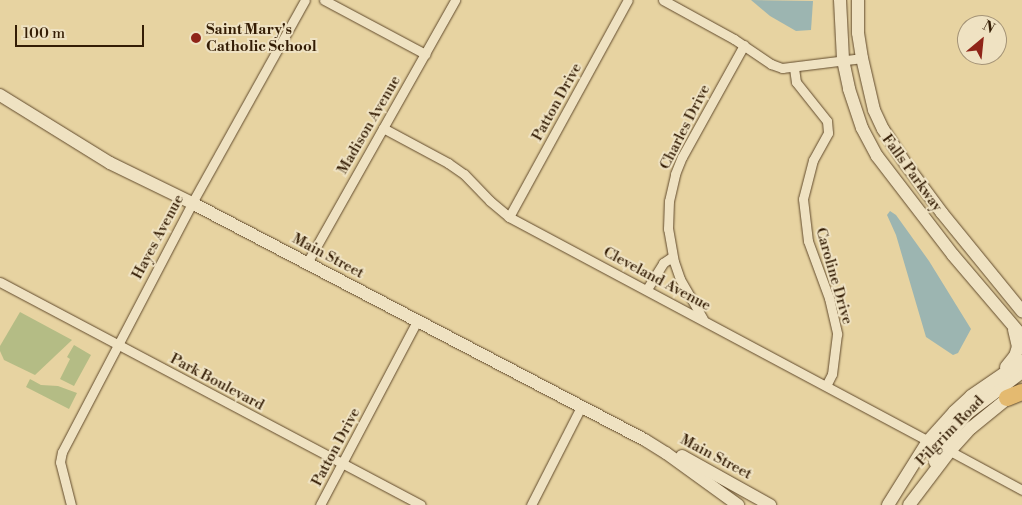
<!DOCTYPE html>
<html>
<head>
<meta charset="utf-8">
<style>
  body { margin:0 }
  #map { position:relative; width:1022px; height:505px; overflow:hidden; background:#e7d3a1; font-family:"Libre Bodoni",serif }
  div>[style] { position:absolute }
  .green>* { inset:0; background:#b4bc85 }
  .water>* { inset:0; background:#9cb5b1 }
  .roads { filter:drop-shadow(0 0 1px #614a2c) drop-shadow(0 0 1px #614a2c) }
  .street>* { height:9px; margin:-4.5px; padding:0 4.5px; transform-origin:4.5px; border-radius:4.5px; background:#efe2c2 }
  .secondary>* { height:12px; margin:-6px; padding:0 6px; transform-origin:6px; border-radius:6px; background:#efe2c2 }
  .highway>* { height:16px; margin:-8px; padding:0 8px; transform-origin:8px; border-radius:8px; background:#e4ba70 }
  .dots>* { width:14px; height:14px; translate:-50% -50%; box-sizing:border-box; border:2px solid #efe2c2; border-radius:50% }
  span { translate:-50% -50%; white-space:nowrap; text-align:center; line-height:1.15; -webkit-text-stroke:4px #efe2c2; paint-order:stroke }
  .poi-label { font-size:15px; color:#341d05; font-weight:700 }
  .left { translate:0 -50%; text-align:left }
  .street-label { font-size:15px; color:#341d05 }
  .north { position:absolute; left:957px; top:15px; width:50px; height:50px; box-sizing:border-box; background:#efe2c2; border:1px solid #a49376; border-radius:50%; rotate:28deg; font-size:14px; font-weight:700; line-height:20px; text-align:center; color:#341d05 }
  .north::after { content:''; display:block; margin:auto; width:18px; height:22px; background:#8f2418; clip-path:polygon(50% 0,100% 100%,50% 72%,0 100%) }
  .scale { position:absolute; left:15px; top:25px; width:129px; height:22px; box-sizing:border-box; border:2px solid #341d05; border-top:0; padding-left:6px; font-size:15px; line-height:18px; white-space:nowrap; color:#341d05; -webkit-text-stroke:4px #efe2c2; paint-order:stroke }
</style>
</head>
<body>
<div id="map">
  <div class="green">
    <i style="clip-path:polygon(20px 312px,72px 340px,35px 375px,4px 360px,0 351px,0 346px)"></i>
    <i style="clip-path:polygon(74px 345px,91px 355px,74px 386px,60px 379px,70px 359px,67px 357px)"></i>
    <i style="clip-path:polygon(30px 379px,41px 385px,58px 386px,77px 393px,69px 409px,26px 387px)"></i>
  </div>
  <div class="water">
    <i style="clip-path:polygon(751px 0,813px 1px,811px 30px,796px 31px,770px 16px)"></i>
    <i style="clip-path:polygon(890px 211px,896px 215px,929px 261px,971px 329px,958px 353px,953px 355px,926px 337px,896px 235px,887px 215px)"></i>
  </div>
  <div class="roads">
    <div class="street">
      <i style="left:324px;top:0;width:115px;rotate:28.1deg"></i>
      <i style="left:663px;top:0;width:81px;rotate:28.8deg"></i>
      <i style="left:734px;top:39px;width:45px;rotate:34deg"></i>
      <i style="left:771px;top:64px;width:12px;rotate:20deg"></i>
      <i style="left:782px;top:68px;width:81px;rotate:-7.1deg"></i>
      <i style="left:794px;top:68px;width:14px;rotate:82deg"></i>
      <i style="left:796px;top:82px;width:50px;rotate:51.5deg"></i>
      <i style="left:827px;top:121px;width:12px;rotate:85deg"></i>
      <i style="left:828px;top:133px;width:31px;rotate:119deg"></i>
      <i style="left:813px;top:160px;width:40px;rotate:104.4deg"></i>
      <i style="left:803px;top:199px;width:42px;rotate:83.2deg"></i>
      <i style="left:808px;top:241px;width:61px;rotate:69.8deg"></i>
      <i style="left:829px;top:298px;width:37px;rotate:77deg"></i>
      <i style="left:837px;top:334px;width:40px;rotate:97.1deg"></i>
      <i style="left:832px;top:374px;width:13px;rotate:117deg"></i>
      <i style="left:383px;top:128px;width:74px;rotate:28.3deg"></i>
      <i style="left:448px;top:163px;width:19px;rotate:35deg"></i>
      <i style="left:464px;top:174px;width:37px;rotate:46deg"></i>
      <i style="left:490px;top:201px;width:25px;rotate:40deg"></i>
      <i style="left:509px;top:217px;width:475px;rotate:28.1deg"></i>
      <i style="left:509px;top:217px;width:247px;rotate:-61.3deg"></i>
      <i style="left:307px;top:263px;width:302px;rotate:-60.6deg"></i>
      <i style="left:0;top:282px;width:476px;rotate:27.9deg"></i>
      <i style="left:647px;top:289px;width:31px;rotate:-58deg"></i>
      <i style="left:663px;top:263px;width:11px;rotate:-34deg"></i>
      <i style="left:703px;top:319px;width:46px;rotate:-119.9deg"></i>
      <i style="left:680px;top:279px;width:18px;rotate:-109deg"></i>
      <i style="left:674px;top:262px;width:34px;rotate:-100deg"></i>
      <i style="left:668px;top:229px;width:28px;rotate:-88deg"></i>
      <i style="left:669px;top:201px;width:28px;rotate:-77deg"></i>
      <i style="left:675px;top:174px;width:18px;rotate:-68deg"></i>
      <i style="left:682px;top:157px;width:128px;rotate:-61deg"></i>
      <i style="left:950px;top:451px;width:82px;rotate:28.4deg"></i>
      <i style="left:71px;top:505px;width:44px;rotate:-104.3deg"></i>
      <i style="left:60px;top:462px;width:10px;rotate:-79deg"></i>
      <i style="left:62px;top:452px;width:281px;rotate:-62.4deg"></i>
      <i style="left:192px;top:203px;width:232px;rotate:-60.9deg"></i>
      <i style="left:320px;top:505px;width:208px;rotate:-62.2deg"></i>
      <i style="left:531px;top:505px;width:110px;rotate:-63deg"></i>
    </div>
    <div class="secondary">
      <i style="left:840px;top:0;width:60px;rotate:87.1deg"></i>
      <i style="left:843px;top:60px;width:30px;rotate:78deg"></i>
      <i style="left:849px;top:89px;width:41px;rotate:71.6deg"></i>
      <i style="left:862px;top:128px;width:32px;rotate:62deg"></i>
      <i style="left:877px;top:156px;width:125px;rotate:52.5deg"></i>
      <i style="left:953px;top:255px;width:106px;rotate:49.6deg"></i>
      <i style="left:858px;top:0;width:33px;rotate:90deg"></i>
      <i style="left:858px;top:33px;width:25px;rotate:81deg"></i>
      <i style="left:862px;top:58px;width:53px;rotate:77deg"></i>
      <i style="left:874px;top:110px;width:21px;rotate:65deg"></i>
      <i style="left:883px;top:129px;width:40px;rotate:57.1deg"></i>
      <i style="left:905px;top:163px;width:62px;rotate:53.5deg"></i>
      <i style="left:942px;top:213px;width:127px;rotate:50.8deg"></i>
      <i style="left:0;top:95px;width:129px;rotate:31.7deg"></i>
      <i style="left:110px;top:163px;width:91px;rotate:26deg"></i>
      <i style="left:192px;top:203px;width:511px;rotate:27.62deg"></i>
      <i style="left:645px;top:440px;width:25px;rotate:32deg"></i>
      <i style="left:666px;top:453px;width:89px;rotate:35.8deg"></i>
      <i style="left:1006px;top:367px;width:14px;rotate:-51deg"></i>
      <i style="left:1015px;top:356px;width:9px;rotate:-72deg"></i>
      <i style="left:1018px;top:347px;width:18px;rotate:-103deg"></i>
      <i style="left:682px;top:456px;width:101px;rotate:29.1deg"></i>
      <i style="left:935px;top:462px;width:23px;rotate:-65deg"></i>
      <i style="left:945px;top:441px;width:36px;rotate:-51deg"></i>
      <i style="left:968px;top:413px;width:68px;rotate:-37.2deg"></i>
      <i style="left:888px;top:505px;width:75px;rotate:-58deg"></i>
      <i style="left:928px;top:441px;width:39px;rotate:-48deg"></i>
      <i style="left:954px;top:412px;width:23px;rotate:-43deg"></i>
      <i style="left:971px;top:396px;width:62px;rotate:-34.5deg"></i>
      <i style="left:909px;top:505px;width:68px;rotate:-52.8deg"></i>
      <i style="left:950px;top:451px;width:31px;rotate:-48deg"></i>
      <i style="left:971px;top:428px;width:55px;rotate:-39.1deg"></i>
    </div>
    <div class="highway">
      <i style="left:1007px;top:398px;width:16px;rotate:-22deg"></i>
    </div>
  </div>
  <div class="dots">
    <i style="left:196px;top:38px;background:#8f2418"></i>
  </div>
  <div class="poi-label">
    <span class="left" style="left:206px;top:38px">Saint Mary's<br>Catholic School</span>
  </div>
  <div class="street-label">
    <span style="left:557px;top:102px;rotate:-61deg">Patton Drive</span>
    <span style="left:369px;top:125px;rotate:-60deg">Madison Avenue</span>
    <span style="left:685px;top:127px;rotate:-63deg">Charles Drive</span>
    <span style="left:912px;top:173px;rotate:54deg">Falls Parkway</span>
    <span style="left:158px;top:237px;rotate:-62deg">Hayes Avenue</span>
    <span style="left:328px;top:256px;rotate:28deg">Main Street</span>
    <span style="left:834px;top:276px;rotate:74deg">Caroline Drive</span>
    <span style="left:657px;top:279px;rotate:28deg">Cleveland Avenue</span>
    <span style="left:217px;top:382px;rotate:28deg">Park Boulevard</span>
    <span style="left:950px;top:431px;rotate:-46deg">Pilgrim Road</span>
    <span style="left:336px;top:447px;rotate:-62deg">Patton Drive</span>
    <span style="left:716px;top:457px;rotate:28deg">Main Street</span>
  </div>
  <div class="north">N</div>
  <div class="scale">100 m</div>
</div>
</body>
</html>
